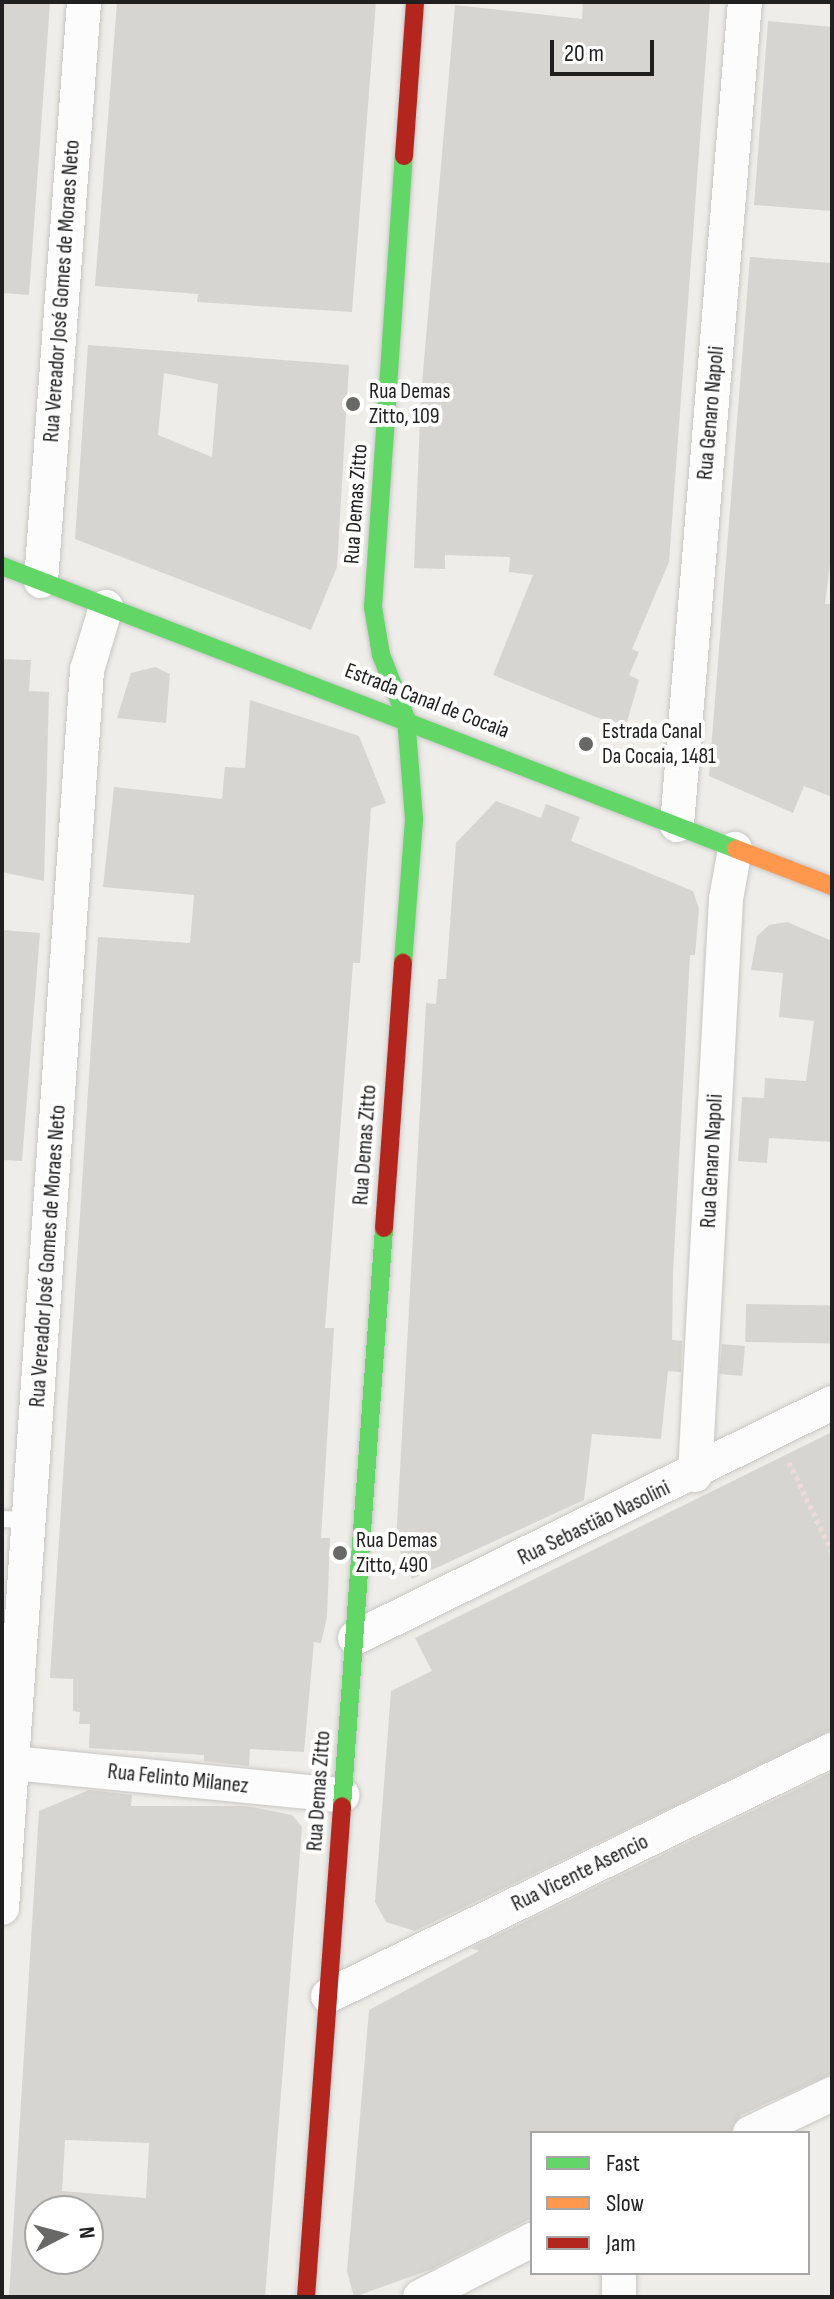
<!DOCTYPE html>
<html>
<head>
<meta charset="utf-8">
<style>
  body { margin:0 }
  #map { position:relative; width:834px; height:2299px; overflow:hidden; background:#eeede9; font-family:"Sofia Sans Condensed",sans-serif }
  div>[style] { position:absolute }
  .building>* { inset:0; background:#d7d5d1; transform-origin:0 0 }
  .path>* { height:5px; margin-top:-2.5px; transform-origin:0; background:repeating-linear-gradient(90deg,#ecdcd9 0 4px,transparent 0 8px) }
  .roads { filter:drop-shadow(0 0 2px #c7c6c5) drop-shadow(0 0 2px #c7c6c5) }
  .lane>* { height:16px; margin:-8px; padding:0 8px; transform-origin:8px; border-radius:8px; background:#fcfcfc }
  .street>* { height:34px; margin:-17px; padding:0 17px; transform-origin:17px; border-radius:17px; background:#fcfcfc }
  .fast>* { height:18px; margin:-9px; padding:0 9px; transform-origin:9px; border-radius:9px; background:#63d668 }
  .slow>* { height:18px; margin:-9px; padding:0 9px; transform-origin:9px; border-radius:9px; background:#ff974d }
  .jam>* { height:18px; margin:-9px; padding:0 9px; transform-origin:9px; border-radius:9px; background:#b3261e }
  .dots>* { width:22px; height:22px; translate:-50% -50%; box-sizing:border-box; border:4px solid #fff; border-radius:50% }
  span { translate:-50% -50%; white-space:nowrap; text-align:center; line-height:1.15; -webkit-text-stroke:8px #fff; paint-order:stroke }
  .street-label { font-size:22px; color:#202020 }
  .poi-label { font-size:22px; color:#202020 }
  .left { translate:0 -50%; text-align:left }
  .frame { position:absolute; inset:0; border:4px solid #202020; pointer-events:none }
  .legend { position:absolute; left:530px; top:2131px; width:280px; height:144px; box-sizing:border-box; background:#fff; border:2px solid #a6a6a6; margin:0; padding:10px 14px; list-style:none; font-size:24px; color:#202020 }
  .legend li { display:flex; align-items:center; gap:16px; height:40px }
  .legend b { width:40px; border:2px solid #a6a6a6 }
  .north { position:absolute; left:24px; top:2195px; width:80px; height:80px; box-sizing:border-box; background:#fff; border:2px solid #a6a6a6; border-radius:50%; rotate:84deg; font-size:22px; font-weight:700; line-height:32px; text-align:center; color:#202020 }
  .north::after { content:''; display:block; margin:auto; width:28px; height:36px; background:#686866; clip-path:polygon(50% 0,100% 100%,50% 72%,0 100%) }
  .scale { position:absolute; left:550px; top:40px; width:104px; height:36px; box-sizing:border-box; border:4px solid #202020; border-top:0; padding-left:10px; font-size:24px; line-height:28px; white-space:nowrap; color:#202020; -webkit-text-stroke:6px #fff; paint-order:stroke }
</style>
</head>
<body>
<div id="map">
  <div class="building">
    <i style="clip-path:polygon(2px 2px,50px 2px,29px 295px,2px 293px)"></i>
    <i style="clip-path:polygon(117px 2px,376px 2px,352px 312px,197px 302px,198px 294px,95px 286px)"></i>
    <i style="clip-path:polygon(583px 2px,710px 2px,669px 562px,632px 649px,639px 652px,629px 675px,639px 680px,627px 722px,608px 722px,493px 675px,533px 575px,509px 572px,510px 557px,445px 555px,445px 569px,414px 568px,421px 395px,455px 5px,582px 19px)"></i>
    <i style="clip-path:polygon(768px 21px,832px 27px,832px 211px,754px 205px)"></i>
    <i style="clip-path:polygon(750px 257px,832px 263px,832px 548px,825px 604px,832px 604px,832px 797px,804px 786px,793px 813px,709px 776px)"></i>
    <i style="clip-path:polygon(evenodd,88px 345px,349px 365px,337px 567px,311px 630px,75px 539px,88px 345px,164px 373px,218px 384px,212px 457px,158px 435px,164px 373px)"></i>
    <i style="clip-path:polygon(2px 659px,31px 660px,29px 691px,49px 692px,44px 881px,2px 872px)"></i>
    <i style="clip-path:polygon(155px 667px,170px 674px,166px 723px,117px 718px,131px 673px)"></i>
    <i style="clip-path:polygon(250px 700px,359px 736px,386px 803px,371px 808px,360px 963px,353px 963px,325px 1328px,334px 1328px,321px 1538px,330px 1538px,327px 1617px,321px 1643px,314px 1642px,304px 1752px,250px 1749px,249px 1766px,204px 1761px,204px 1755px,89px 1748px,90px 1724px,79px 1724px,80px 1712px,73px 1711px,73px 1679px,50px 1678px,98px 937px,190px 943px,194px 895px,103px 887px,114px 787px,222px 799px,225px 767px,245px 768px)"></i>
    <i style="clip-path:polygon(496px 801px,541px 818px,546px 804px,580px 817px,571px 841px,693px 891px,699px 909px,695px 955px,690px 955px,673px 1273px,672px 1340px,682px 1341px,681px 1372px,668px 1371px,661px 1439px,592px 1434px,584px 1500px,412px 1579px,396px 1542px,426px 1003px,436px 1004px,438px 979px,446px 979px,456px 843px)"></i>
    <i style="clip-path:polygon(787px 922px,832px 941px,832px 1142px,769px 1138px,767px 1163px,738px 1161px,742px 1097px,764px 1098px,765px 1078px,806px 1081px,814px 1021px,779px 1017px,783px 973px,751px 970px,757px 936px,769px 925px)"></i>
    <i style="clip-path:polygon(2px 930px,40px 933px,22px 1161px,2px 1160px)"></i>
    <i style="left:746px;top:1304px;width:86px;height:38px;rotate:1deg"></i>
    <i style="left:722px;top:1344px;width:23px;height:30px;rotate:5deg"></i>
    <i style="clip-path:polygon(832px 1432px,832px 1730px,415px 1931px,386px 1922px,375px 1902px,391px 1691px,432px 1671px,415px 1638px)"></i>
    <i style="clip-path:polygon(832px 1772px,832px 2074px,741px 2115px,730px 2133px,532px 2133px,532px 2218px,432px 2269px,354px 2297px,347px 2271px,369px 2010px,479px 1951px,471px 1948px)"></i>
    <i style="clip-path:polygon(evenodd,89px 1790px,132px 1795px,131px 1806px,246px 1806px,292px 1815px,302px 1827px,265px 2297px,9px 2297px,39px 1811px,89px 1790px,65px 2140px,149px 2143px,146px 2198px,62px 2191px,65px 2140px,89px 1790px,40px 2211px,88px 2211px,88px 2259px,40px 2259px,40px 2211px)"></i>
  </div>
  <div class="path">
    <i style="left:789px;top:1462px;width:100px;rotate:64.5deg"></i>
  </div>
  <div class="roads">
    <div class="lane">
      <i style="left:2px;top:1519px;width:28px;rotate:2deg"></i>
    </div>
    <div class="street">
      <i style="left:41px;top:581px;width:581px;rotate:-85.75deg"></i>
      <i style="left:677px;top:825px;width:826px;rotate:-85.28deg"></i>
      <i style="left:695px;top:1475px;width:577px;rotate:-86.92deg"></i>
      <i style="left:726px;top:899px;width:51px;rotate:-79.8deg"></i>
      <i style="left:355px;top:1638px;width:532px;rotate:-26.23deg"></i>
      <i style="left:13px;top:1763px;width:331px;rotate:5.6deg"></i>
      <i style="left:2px;top:1908px;width:1241px;rotate:-86.07deg"></i>
      <i style="left:87px;top:670px;width:66px;rotate:-73.2deg"></i>
      <i style="left:328px;top:1996px;width:561px;rotate:-26.02deg"></i>
      <i style="left:750px;top:2133px;width:91px;rotate:-25.4deg"></i>
      <i style="left:420px;top:2297px;width:126px;rotate:-27deg"></i>
      <i style="left:619px;top:2297px;width:24px;rotate:-90deg"></i>
    </div>
    <div class="fast">
      <i style="left:2px;top:566px;width:787px;rotate:21.08deg"></i>
      <i style="left:403px;top:963px;width:144px;rotate:-85.6deg"></i>
      <i style="left:414px;top:819px;width:101px;rotate:-94.5deg"></i>
      <i style="left:406px;top:718px;width:68px;rotate:-111.6deg"></i>
      <i style="left:381px;top:655px;width:49px;rotate:-99.5deg"></i>
      <i style="left:373px;top:607px;width:452px;rotate:-86.1deg"></i>
      <i style="left:342px;top:1806px;width:580px;rotate:-85.84deg"></i>
    </div>
    <div class="slow">
      <i style="left:736px;top:849px;width:103px;rotate:21.1deg"></i>
    </div>
    <div class="jam">
      <i style="left:404px;top:156px;width:154px;rotate:-85.9deg"></i>
      <i style="left:384px;top:1228px;width:266px;rotate:-85.9deg"></i>
      <i style="left:306px;top:2297px;width:492px;rotate:-85.8deg"></i>
    </div>
  </div>
  <div class="dots">
    <i style="left:353px;top:404px;background:#686866"></i>
    <i style="left:586px;top:744px;background:#686866"></i>
    <i style="left:340px;top:1553px;background:#686866"></i>
  </div>
  <div class="street-label">
    <span style="left:62px;top:291px;rotate:-86deg">Rua Vereador José Gomes de Moraes Neto</span>
    <span style="left:711px;top:413px;rotate:-85deg">Rua Genaro Napoli</span>
    <span style="left:356px;top:504px;rotate:-86deg">Rua Demas Zitto</span>
    <span style="left:427px;top:701px;rotate:21deg">Estrada Canal de Cocaia</span>
    <span style="left:365px;top:1145px;rotate:-86deg">Rua Demas Zitto</span>
    <span style="left:712px;top:1161px;rotate:-87deg">Rua Genaro Napoli</span>
    <span style="left:48px;top:1256px;rotate:-86deg">Rua Vereador José Gomes de Moraes Neto</span>
    <span style="left:594px;top:1523px;rotate:-26deg">Rua Sebastião Nasolini</span>
    <span style="left:178px;top:1779px;rotate:6deg">Rua Felinto Milanez</span>
    <span style="left:319px;top:1791px;rotate:-86deg">Rua Demas Zitto</span>
    <span style="left:580px;top:1873px;rotate:-26deg">Rua Vicente Asencio</span>
  </div>
  <div class="poi-label">
    <span class="left" style="left:369px;top:404px">Rua Demas<br>Zitto, 109</span>
    <span class="left" style="left:602px;top:744px">Estrada Canal<br>Da Cocaia, 1481</span>
    <span class="left" style="left:356px;top:1553px">Rua Demas<br>Zitto, 490</span>
  </div>
  <div class="frame"></div>
  <ul class="legend">
  <li><b style="height:10px;background:#63d668"></b>Fast</li>
  <li><b style="height:10px;background:#ff974d"></b>Slow</li>
  <li><b style="height:10px;background:#b3261e"></b>Jam</li>
  </ul>
  <div class="north">N</div>
  <div class="scale">20 m</div>
</div>
</body>
</html>
